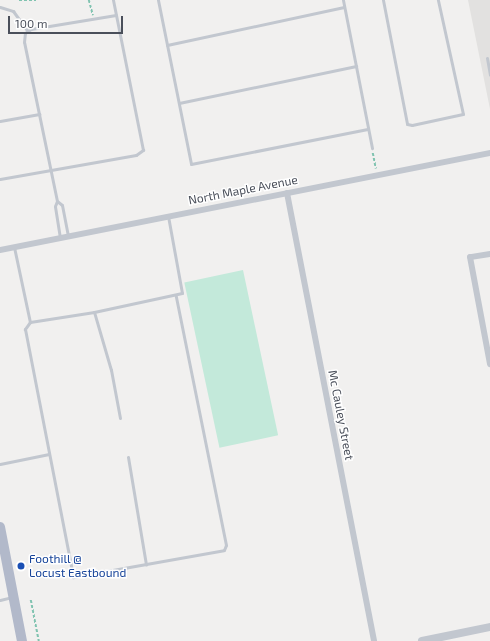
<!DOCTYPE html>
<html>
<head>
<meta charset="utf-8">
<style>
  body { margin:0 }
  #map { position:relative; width:490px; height:641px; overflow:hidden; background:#f1f0ef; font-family:"Exo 2",sans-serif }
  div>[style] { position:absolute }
  .education>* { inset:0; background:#e2e1e0 }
  .green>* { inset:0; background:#c3e9da; transform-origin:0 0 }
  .path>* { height:1.5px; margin-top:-0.75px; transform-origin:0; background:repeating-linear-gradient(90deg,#80c3b0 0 3px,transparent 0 5px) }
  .service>* { height:3px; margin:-1.5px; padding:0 1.5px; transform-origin:1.5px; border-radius:1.5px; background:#c2c7cf }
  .minor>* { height:6px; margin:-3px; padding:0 3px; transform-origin:3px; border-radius:3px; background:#c2c7cf }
  .tertiary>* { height:8px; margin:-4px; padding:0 4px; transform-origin:4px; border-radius:4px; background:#c2c7cf }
  .primary>* { height:10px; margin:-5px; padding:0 5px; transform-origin:5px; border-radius:5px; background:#b2b9ca }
  .dots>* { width:11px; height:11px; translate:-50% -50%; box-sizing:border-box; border:2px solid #fff; border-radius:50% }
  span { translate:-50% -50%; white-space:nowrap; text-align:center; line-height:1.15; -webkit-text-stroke:3px #fff; paint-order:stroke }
  .street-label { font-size:12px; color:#4a4f5a }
  .transit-label { font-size:12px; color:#164399 }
  .left { translate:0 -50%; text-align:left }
  .scale { position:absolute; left:8px; top:16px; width:115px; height:18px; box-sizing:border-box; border:2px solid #4a4f5a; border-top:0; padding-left:5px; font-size:12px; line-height:14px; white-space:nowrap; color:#4a4f5a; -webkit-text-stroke:3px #fff; paint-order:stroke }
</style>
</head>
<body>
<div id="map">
  <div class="education">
    <i style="clip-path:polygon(468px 0,490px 0,490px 109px)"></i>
  </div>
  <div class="green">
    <i style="left:243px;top:270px;width:169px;height:60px;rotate:78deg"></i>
  </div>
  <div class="path">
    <i style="left:19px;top:0;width:17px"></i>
    <i style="left:89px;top:0;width:16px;rotate:75deg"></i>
    <i style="left:373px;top:153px;width:16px;rotate:79deg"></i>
    <i style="left:31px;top:600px;width:42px;rotate:79deg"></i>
  </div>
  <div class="service">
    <i style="left:158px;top:0;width:167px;rotate:78.6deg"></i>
    <i style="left:191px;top:164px;width:180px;rotate:-11.2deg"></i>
    <i style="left:343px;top:0;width:151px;rotate:78.9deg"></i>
    <i style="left:383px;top:0;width:126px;rotate:79deg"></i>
    <i style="left:407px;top:124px;width:5px;rotate:11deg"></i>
    <i style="left:412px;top:125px;width:52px;rotate:-12.2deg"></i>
    <i style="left:463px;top:114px;width:117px;rotate:-102.4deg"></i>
    <i style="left:0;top:7px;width:14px;rotate:17deg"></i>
    <i style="left:13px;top:11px;width:24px;rotate:54deg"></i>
    <i style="left:167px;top:45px;width:181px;rotate:-12.1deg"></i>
    <i style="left:487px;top:58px;width:17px;rotate:80deg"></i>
    <i style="left:179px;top:103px;width:181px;rotate:-11.8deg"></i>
    <i style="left:0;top:121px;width:40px;rotate:-10deg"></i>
    <i style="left:0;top:179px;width:138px;rotate:-10deg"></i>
    <i style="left:136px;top:155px;width:9px;rotate:-36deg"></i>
    <i style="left:143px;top:150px;width:153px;rotate:-101.3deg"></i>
    <i style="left:57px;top:201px;width:6px;rotate:39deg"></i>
    <i style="left:62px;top:205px;width:32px;rotate:79deg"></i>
    <i style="left:60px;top:238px;width:32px;rotate:-99deg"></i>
    <i style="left:55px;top:206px;width:5px;rotate:-68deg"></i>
    <i style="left:57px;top:201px;width:162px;rotate:-101.7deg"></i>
    <i style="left:24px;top:42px;width:9px;rotate:-84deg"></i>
    <i style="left:25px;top:33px;width:7px;rotate:-34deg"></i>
    <i style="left:31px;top:29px;width:86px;rotate:-9.4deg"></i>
    <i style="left:14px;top:247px;width:77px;rotate:78deg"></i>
    <i style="left:30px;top:322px;width:9px;rotate:126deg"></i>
    <i style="left:25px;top:329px;width:253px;rotate:79deg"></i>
    <i style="left:73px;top:577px;width:153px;rotate:-10.1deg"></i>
    <i style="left:224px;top:550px;width:5px;rotate:-68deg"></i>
    <i style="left:226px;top:545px;width:254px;rotate:-101.4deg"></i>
    <i style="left:30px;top:322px;width:65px;rotate:-8.9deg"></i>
    <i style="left:120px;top:418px;width:49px;rotate:-100.6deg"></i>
    <i style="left:111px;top:370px;width:60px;rotate:-106.3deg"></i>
    <i style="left:94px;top:312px;width:90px;rotate:-12.2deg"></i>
    <i style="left:182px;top:293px;width:78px;rotate:-100.3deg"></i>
    <i style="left:128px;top:457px;width:109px;rotate:80.5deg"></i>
    <i style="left:0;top:464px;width:50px;rotate:-11.5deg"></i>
    <i style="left:0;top:600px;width:12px;rotate:-14deg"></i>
  </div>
  <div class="minor">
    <i style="left:287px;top:193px;width:456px;rotate:79deg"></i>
    <i style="left:0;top:250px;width:500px;rotate:-11.2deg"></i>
    <i style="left:490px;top:254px;width:20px;rotate:171deg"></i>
    <i style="left:470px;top:257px;width:109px;rotate:79.4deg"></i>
  </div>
  <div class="tertiary">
    <i style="left:422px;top:641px;width:69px;rotate:-11.6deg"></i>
  </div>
  <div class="primary">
    <i style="left:0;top:527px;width:116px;rotate:79.1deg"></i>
  </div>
  <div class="dots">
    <i style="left:21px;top:566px;background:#1a4fb4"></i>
  </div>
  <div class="street-label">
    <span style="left:243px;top:190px;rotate:-11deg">North Maple Avenue</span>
    <span style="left:341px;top:415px;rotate:79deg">Mc Cauley Street</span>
  </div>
  <div class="transit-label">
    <span class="left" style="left:29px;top:566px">Foothill @<br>Locust Eastbound</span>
  </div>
  <div class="scale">100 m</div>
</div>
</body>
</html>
